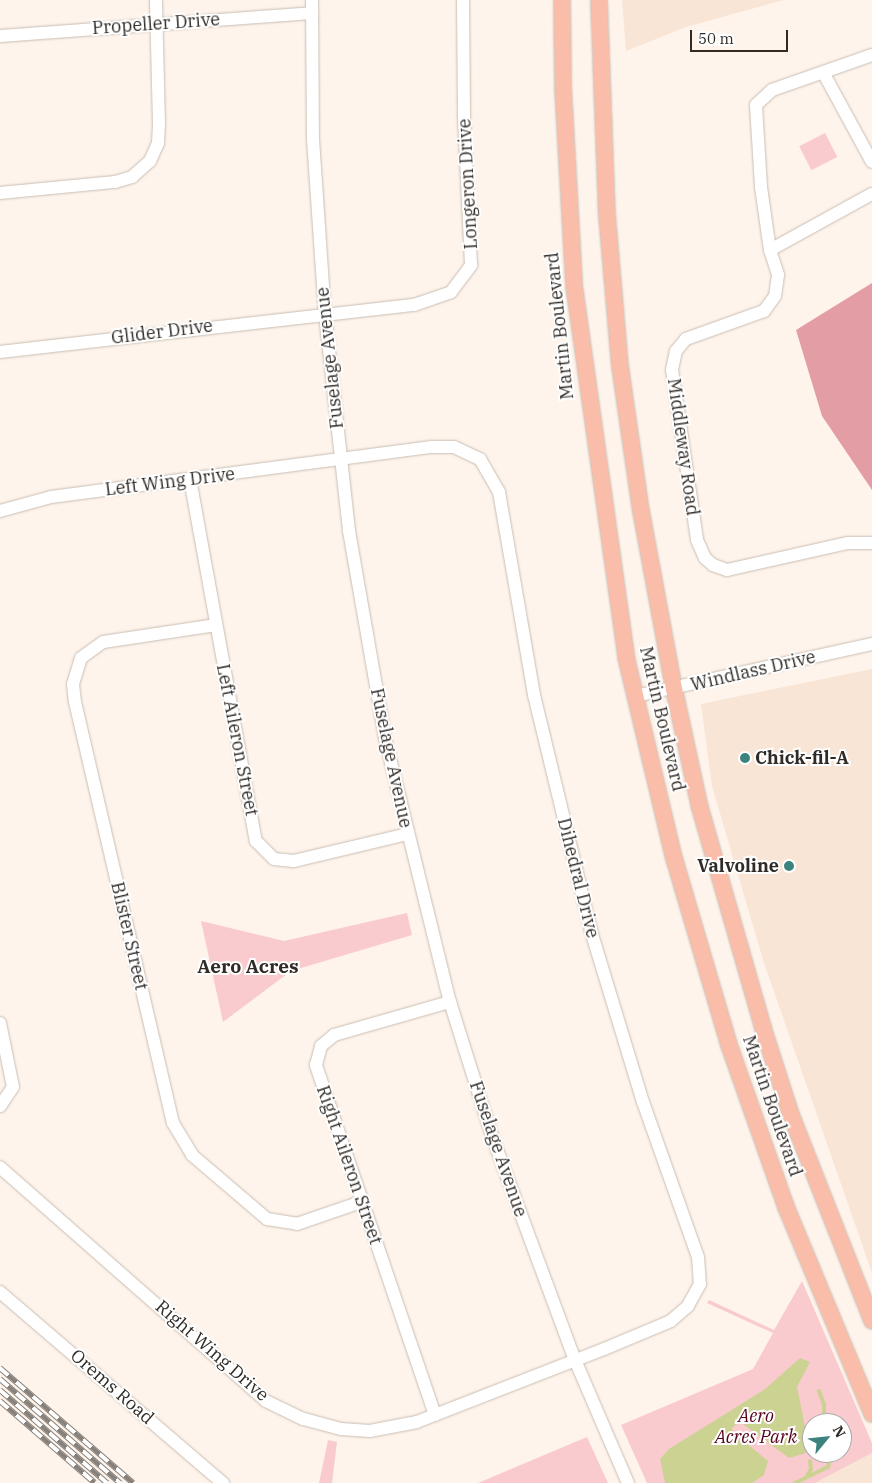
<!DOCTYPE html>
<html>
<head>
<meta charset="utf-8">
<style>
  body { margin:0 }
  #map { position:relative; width:872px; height:1483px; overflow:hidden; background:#fef4eb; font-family:"IBM Plex Serif",serif }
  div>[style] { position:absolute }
  .built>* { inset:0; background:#f8e5d5 }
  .green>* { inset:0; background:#facbce; transform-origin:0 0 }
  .forest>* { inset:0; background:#e39da4 }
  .water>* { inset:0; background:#cbd292 }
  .stream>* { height:4px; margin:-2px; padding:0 2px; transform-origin:2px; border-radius:2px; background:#cbd292 }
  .roads { filter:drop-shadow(0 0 1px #c9bdb3) drop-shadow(0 0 1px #c9bdb3) }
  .minor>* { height:12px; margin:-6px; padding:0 6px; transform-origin:6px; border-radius:6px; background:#fff }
  .major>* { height:16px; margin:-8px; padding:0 8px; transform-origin:8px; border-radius:8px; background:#fabdaa }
  .rail>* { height:5.5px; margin-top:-2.75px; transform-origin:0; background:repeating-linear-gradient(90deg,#fff 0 11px,#88817b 0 22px); box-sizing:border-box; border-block:1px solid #88817b }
  .dots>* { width:14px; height:14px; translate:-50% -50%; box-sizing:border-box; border:2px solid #fff; border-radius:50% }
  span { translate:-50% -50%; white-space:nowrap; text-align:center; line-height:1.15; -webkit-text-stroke:4px #fff; paint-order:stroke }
  .street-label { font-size:18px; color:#302b27 }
  .poi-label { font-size:18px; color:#302b27; font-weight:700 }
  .left { translate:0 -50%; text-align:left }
  .right { translate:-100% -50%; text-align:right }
  .park-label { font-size:18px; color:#56021b; font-style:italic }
  .neighbourhood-label { font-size:19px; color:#302b27; font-weight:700 }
  .north { position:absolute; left:802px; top:1413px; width:50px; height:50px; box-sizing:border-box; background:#fff; border:1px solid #acaaa9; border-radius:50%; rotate:62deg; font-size:14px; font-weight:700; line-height:20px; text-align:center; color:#302b27 }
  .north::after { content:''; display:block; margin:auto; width:18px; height:22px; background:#3c837d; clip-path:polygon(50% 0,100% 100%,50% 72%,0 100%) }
  .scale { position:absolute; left:690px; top:30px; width:98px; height:22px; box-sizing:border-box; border:2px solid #302b27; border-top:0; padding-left:6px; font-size:15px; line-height:18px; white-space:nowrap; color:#302b27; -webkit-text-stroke:4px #fff; paint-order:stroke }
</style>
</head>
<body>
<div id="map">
  <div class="built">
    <i style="clip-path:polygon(622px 0,784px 0,686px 27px,626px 51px)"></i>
    <i style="clip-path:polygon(872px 669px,872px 1273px,764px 963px,712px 786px,701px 704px)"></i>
    <i style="clip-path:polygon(872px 1453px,872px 1483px,815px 1483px)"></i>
  </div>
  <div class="green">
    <i style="left:825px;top:133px;width:27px;height:29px;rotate:63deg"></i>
    <i style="clip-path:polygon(407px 913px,412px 935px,291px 971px,223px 1022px,201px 921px,284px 941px)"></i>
    <i style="clip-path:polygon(evenodd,802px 1281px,872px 1443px,872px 1453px,815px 1483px,647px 1483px,621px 1425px,753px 1369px,773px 1333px,707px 1303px,709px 1300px,774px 1330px,802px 1281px,812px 1423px,842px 1423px,842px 1453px,812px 1453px,812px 1423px)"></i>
    <i style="clip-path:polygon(587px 1437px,608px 1483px,478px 1483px)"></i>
    <i style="clip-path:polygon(328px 1440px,337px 1442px,332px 1483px,319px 1483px)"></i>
  </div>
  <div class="forest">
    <i style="clip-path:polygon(872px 283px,872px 490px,822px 416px,796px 330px)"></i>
  </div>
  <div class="water">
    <i style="clip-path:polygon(800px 1358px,810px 1362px,797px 1387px,808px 1442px,806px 1453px,789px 1458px,740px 1422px,732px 1428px,733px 1432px,768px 1461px,764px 1475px,752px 1483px,665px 1483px,660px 1459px,669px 1449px,765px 1389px)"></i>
  </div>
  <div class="stream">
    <i style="left:819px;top:1391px;width:15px;rotate:70deg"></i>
    <i style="left:824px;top:1405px;width:18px;rotate:90deg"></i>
    <i style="left:807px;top:1476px;width:8px;rotate:-60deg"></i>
    <i style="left:811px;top:1469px;width:8px;rotate:-97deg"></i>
    <i style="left:795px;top:1483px;width:37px;rotate:-26deg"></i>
    <i style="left:828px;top:1467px;width:15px;rotate:-74deg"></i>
  </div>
  <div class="roads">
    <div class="minor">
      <i style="left:312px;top:0;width:139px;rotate:89.6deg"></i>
      <i style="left:313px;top:139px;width:174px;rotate:86.1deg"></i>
      <i style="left:325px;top:313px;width:219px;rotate:83.7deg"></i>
      <i style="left:349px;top:531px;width:210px;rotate:80.1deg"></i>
      <i style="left:385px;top:738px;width:272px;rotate:76.2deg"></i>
      <i style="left:450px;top:1002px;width:140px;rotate:72.6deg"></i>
      <i style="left:492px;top:1136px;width:239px;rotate:69.7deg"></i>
      <i style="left:575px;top:1360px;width:134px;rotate:66.7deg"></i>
      <i style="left:0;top:36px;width:313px;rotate:-4.2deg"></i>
      <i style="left:872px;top:55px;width:106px;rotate:160.7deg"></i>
      <i style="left:772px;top:90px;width:22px;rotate:137deg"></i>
      <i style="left:756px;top:105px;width:82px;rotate:86.5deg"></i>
      <i style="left:761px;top:187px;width:64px;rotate:81.9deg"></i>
      <i style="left:770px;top:250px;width:26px;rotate:72deg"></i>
      <i style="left:778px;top:275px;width:21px;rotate:98deg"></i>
      <i style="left:775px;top:296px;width:19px;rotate:126deg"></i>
      <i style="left:764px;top:311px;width:83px;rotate:160.3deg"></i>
      <i style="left:686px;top:339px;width:16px;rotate:130deg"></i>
      <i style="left:676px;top:351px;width:19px;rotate:102deg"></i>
      <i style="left:672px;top:370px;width:172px;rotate:81.6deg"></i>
      <i style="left:697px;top:540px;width:20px;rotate:66deg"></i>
      <i style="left:705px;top:558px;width:11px;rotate:41deg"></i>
      <i style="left:713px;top:565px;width:15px;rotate:20deg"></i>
      <i style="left:727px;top:570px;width:124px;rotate:-12.6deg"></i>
      <i style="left:848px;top:543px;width:24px"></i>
      <i style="left:824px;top:74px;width:100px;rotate:61.4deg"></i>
      <i style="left:0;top:193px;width:116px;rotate:-5.5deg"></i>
      <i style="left:115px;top:182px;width:18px;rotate:-16deg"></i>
      <i style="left:132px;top:177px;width:24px;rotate:-42deg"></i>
      <i style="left:150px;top:161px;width:20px;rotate:-66deg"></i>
      <i style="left:158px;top:143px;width:18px;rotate:-87deg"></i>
      <i style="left:159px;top:125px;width:125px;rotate:-91.4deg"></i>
      <i style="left:770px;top:250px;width:116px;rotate:-28.8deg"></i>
      <i style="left:0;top:352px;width:417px;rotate:-6.5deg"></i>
      <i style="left:414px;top:305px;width:39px;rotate:-19deg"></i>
      <i style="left:451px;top:292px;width:34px;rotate:-53deg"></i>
      <i style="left:471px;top:265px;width:151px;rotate:-92.7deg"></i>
      <i style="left:464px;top:114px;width:114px;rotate:-90.5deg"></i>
      <i style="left:190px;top:479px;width:368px;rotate:79.7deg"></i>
      <i style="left:256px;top:841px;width:25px;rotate:45deg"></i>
      <i style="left:274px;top:859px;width:20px;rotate:6deg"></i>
      <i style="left:294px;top:861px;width:116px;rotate:-13.4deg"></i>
      <i style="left:0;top:511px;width:53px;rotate:-15.4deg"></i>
      <i style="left:51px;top:497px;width:384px;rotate:-7.5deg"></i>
      <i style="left:432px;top:447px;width:22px"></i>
      <i style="left:454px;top:447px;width:29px;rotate:25deg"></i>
      <i style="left:480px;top:459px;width:38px;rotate:60deg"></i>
      <i style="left:499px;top:492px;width:206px;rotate:80.2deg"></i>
      <i style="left:534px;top:695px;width:243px;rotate:76.4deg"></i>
      <i style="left:591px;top:931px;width:179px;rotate:73.1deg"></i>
      <i style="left:643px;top:1102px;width:164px;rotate:70.5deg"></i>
      <i style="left:698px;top:1257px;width:27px;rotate:86deg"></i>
      <i style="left:700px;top:1284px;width:25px;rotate:119deg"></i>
      <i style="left:688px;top:1306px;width:23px;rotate:139deg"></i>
      <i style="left:671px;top:1321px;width:73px;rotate:157.3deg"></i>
      <i style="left:604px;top:1349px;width:201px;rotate:158.7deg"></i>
      <i style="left:417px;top:1422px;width:48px;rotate:169.2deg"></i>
      <i style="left:370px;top:1431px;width:29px;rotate:-176deg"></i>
      <i style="left:341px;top:1429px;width:39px;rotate:-165deg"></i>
      <i style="left:303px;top:1419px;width:41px;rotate:-154.1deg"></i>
      <i style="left:266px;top:1401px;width:354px;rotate:-138.7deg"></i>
      <i style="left:216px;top:625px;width:114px;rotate:171.4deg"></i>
      <i style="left:103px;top:642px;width:27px;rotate:144deg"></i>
      <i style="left:81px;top:658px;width:27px;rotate:107deg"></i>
      <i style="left:73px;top:684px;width:18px;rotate:84deg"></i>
      <i style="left:75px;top:702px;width:432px;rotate:76.9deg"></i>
      <i style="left:173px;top:1123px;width:37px;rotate:59deg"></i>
      <i style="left:192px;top:1155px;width:99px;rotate:40.5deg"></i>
      <i style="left:267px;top:1219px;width:30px;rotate:9deg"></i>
      <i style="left:297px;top:1224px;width:68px;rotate:-19deg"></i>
      <i style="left:635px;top:696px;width:243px;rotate:-12.4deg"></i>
      <i style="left:0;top:1023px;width:65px;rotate:78.5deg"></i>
      <i style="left:13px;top:1087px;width:23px;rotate:124deg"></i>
      <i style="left:0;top:1292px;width:294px;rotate:40.6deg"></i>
      <i style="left:435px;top:1415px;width:370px;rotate:-108.8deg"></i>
      <i style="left:316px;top:1065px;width:20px;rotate:-75deg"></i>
      <i style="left:321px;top:1046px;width:17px;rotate:-40deg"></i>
      <i style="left:334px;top:1035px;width:121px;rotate:-15.9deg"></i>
    </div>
    <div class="major">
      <i style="left:562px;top:0;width:87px;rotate:89.3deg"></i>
      <i style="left:563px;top:87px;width:198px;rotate:86.8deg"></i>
      <i style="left:574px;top:285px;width:376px;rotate:82deg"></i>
      <i style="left:626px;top:657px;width:207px;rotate:76.6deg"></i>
      <i style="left:674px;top:858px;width:195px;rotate:73.6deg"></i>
      <i style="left:729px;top:1045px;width:172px;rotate:70.6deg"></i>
      <i style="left:786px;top:1207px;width:224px;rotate:67.4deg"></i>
      <i style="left:599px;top:0;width:215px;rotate:87.9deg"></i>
      <i style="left:607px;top:215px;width:152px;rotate:85.1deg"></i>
      <i style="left:620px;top:366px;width:147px;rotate:81.8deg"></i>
      <i style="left:641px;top:511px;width:181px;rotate:79.5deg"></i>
      <i style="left:674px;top:689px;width:122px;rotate:77.7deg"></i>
      <i style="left:700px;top:808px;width:229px;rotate:74deg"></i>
      <i style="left:763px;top:1028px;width:91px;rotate:72.2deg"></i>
      <i style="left:791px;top:1115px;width:221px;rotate:68.5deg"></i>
    </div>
  </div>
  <div class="rail">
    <i style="left:0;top:1368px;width:176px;rotate:40.8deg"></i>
    <i style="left:0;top:1379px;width:159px;rotate:40.9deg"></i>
    <i style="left:0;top:1390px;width:142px;rotate:41deg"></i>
    <i style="left:0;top:1401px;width:125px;rotate:40.8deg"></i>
  </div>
  <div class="dots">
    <i style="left:745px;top:758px;background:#3c837d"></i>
    <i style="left:789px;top:866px;background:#3c837d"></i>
  </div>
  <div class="street-label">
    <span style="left:156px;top:24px;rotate:-4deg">Propeller Drive</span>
    <span style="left:468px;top:184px;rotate:-93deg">Longeron Drive</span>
    <span style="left:560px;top:326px;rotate:-96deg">Martin Boulevard</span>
    <span style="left:162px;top:332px;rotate:-7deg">Glider Drive</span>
    <span style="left:330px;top:358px;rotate:-96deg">Fuselage Avenue</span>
    <span style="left:683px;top:447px;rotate:82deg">Middleway Road</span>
    <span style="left:170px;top:482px;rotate:-7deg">Left Wing Drive</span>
    <span style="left:753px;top:671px;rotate:-13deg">Windlass Drive</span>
    <span style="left:662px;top:719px;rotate:77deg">Martin Boulevard</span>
    <span style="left:237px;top:740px;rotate:79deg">Left Aileron Street</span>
    <span style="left:391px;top:758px;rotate:78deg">Fuselage Avenue</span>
    <span style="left:578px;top:878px;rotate:76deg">Dihedral Drive</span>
    <span style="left:129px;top:936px;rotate:77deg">Blister Street</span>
    <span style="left:772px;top:1106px;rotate:71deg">Martin Boulevard</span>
    <span style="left:498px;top:1149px;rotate:71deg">Fuselage Avenue</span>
    <span style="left:349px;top:1165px;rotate:71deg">Right Aileron Street</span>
    <span style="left:212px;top:1351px;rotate:41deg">Right Wing Drive</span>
    <span style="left:112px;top:1387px;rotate:41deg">Orems Road</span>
  </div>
  <div class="poi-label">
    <span class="left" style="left:755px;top:758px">Chick-fil-A</span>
    <span class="right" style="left:779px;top:866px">Valvoline</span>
  </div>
  <div class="park-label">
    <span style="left:756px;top:1427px">Aero<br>Acres Park</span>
  </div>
  <div class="neighbourhood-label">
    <span style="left:248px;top:967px">Aero Acres</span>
  </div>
  <div class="north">N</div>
  <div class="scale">50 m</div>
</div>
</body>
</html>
